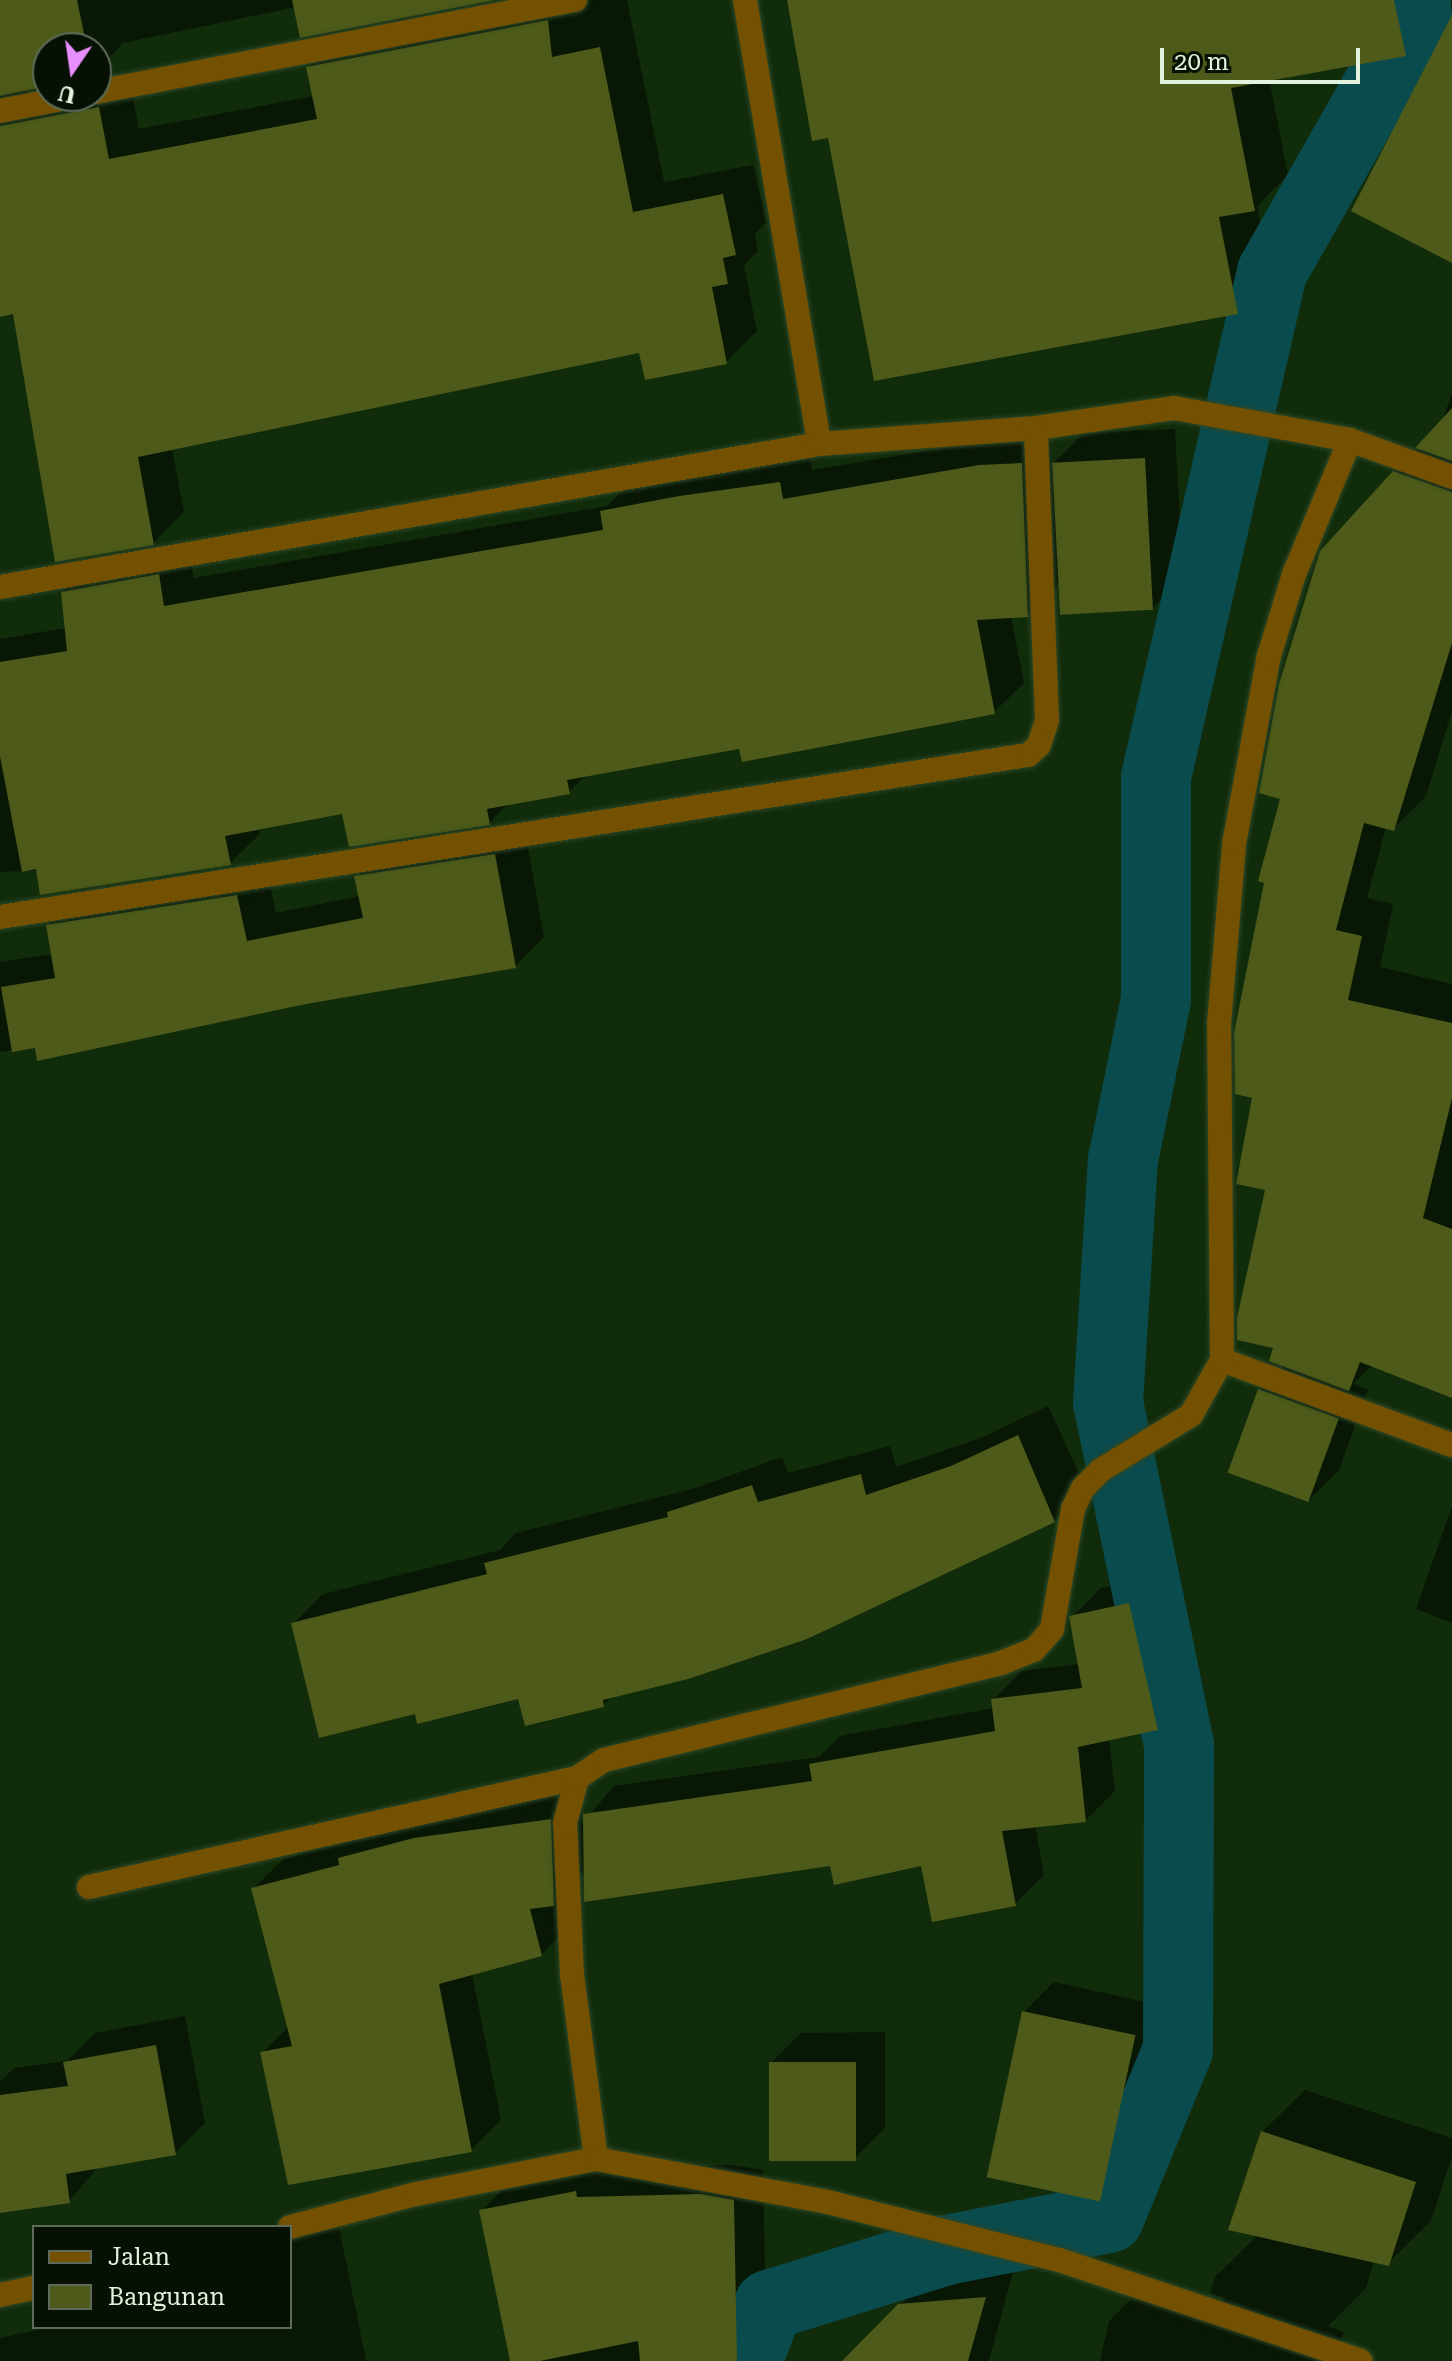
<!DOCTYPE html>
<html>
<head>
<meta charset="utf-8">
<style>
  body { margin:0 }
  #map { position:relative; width:1452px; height:2361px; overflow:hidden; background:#112c0a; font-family:"Roboto Serif",serif }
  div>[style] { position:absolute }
  .shadow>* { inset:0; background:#0007 }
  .canal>* { height:70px; margin:-35px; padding:0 35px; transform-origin:35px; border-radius:35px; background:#0a4b4e }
  .building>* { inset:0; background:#4d5a19; transform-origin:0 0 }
  .roads { filter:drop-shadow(0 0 2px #2e4828) drop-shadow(0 0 2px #2e4828) }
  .minor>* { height:24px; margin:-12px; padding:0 12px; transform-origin:12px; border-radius:12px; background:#735101 }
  span { translate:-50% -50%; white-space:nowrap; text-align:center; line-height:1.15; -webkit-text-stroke:6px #061104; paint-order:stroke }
  .legend { position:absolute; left:32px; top:2225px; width:260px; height:104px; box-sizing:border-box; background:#061104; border:2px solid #5e6b5b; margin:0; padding:10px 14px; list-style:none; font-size:24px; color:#e1f2dd }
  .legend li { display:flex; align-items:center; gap:16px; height:40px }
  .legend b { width:40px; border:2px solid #5e6b5b }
  .north { position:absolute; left:32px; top:32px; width:80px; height:80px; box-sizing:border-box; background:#061104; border:2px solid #5e6b5b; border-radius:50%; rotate:193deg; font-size:22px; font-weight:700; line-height:32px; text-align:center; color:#e1f2dd }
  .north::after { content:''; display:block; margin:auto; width:28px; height:36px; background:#e98efe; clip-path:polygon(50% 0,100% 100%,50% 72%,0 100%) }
  .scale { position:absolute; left:1160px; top:48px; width:200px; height:36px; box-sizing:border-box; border:4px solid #e1f2dd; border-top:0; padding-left:10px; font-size:24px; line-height:28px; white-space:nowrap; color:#e1f2dd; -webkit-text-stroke:6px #061104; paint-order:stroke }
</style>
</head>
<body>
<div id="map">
  <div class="shadow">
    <i style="clip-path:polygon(0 0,485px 0,296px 7px,123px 43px,96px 71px,96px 48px,48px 48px,48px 87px,25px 90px,34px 96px,96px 96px,129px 77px,139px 129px,314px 96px,308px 68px,339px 37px,531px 0,627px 0,664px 182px,753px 165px,766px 222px,755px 234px,758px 251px,744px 265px,757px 331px,726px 362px,641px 351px,172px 448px,184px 512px,153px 543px,14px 312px,0 315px)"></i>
    <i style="clip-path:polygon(789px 0,1435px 0,1439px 20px,1405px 54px,1269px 79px,1288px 175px,1257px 206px,1271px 278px,1237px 312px,829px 136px)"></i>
    <i style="clip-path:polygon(1452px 393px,1452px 422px,1443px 419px)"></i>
    <i style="clip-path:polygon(1175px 429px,1183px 578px,1153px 608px,1059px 584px,1027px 615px,1011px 616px,1024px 683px,994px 712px,741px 746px,586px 775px,569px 792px,509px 803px,489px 823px,344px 812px,259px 828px,260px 834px,230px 863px,0 872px,0 639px,66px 628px,63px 592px,92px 563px,188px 546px,194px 578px,607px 506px,631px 482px,809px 454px,812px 470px,1010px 437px,1051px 435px,1052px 465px,1084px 433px)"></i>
    <i style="clip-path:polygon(1427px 440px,1452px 449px,1452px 711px,1426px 796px,1393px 829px,1386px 827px,1367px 898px,1393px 904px,1380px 967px,1452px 984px,1452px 1395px,1373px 1365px,1353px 1384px,1368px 1389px,1339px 1470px,1309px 1500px,1260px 1391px,1285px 1365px,1276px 1347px,1268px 1188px,1394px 473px)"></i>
    <i style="clip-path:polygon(524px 826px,544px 937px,515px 966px,0 1052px,0 962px,53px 954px,48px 926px,77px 896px,266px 866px,276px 913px,360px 896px,357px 877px,386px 848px)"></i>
    <i style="clip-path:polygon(1048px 1406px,1085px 1486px,1054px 1521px,613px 1696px,603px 1705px,520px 1697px,416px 1712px,293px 1624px,323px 1594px,500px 1550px,516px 1533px,692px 1489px,782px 1457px,788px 1473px,890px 1446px,896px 1467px,983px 1437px)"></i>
    <i style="clip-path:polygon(1452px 1506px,1452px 1623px,1416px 1609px)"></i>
    <i style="clip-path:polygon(1158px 1575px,1186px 1699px,1157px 1728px,1109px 1738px,1115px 1791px,1086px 1820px,1035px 1825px,1044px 1875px,1015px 1904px,922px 1863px,584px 1873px,563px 1894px,571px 1925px,541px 1955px,472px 1973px,501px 2120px,471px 2150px,262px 2053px,289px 2026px,253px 1889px,283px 1859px,360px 1839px,370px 1829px,580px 1790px,582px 1824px,614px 1786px,819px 1757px,840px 1736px,994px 1708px,993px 1700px,1022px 1671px,1080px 1664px,1072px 1617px,1101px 1588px)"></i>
    <i style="clip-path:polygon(1054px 1982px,1164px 2006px,1128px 2169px,1098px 2199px,1024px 2012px)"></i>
    <i style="clip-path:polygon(185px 2016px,205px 2123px,175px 2153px,99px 2166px,69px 2201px,0 2211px,0 2082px,14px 2068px,67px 2061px,95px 2033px)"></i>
    <i style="clip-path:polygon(885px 2032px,885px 2128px,855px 2158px,771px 2063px,801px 2033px)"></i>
    <i style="clip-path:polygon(1305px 2090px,1452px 2138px,1452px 2156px,1431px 2221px,1388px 2263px,1374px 2260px,1366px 2288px,1328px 2326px,1344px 2332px,1335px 2361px,1100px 2361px,1109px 2321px,1139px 2291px,1215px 2308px,1225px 2298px,1210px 2293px,1215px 2277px,1258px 2235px,1262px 2132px)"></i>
    <i style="clip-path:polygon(732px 2165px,763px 2170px,766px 2317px,737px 2346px,738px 2361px,512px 2361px,481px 2211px,511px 2181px,607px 2168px)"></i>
    <i style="clip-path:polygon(338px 2222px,366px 2361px,0 2361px,0 2338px,50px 2327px,290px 2327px,290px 2232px)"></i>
    <i style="clip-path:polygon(1014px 2268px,989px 2361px,845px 2361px,930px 2275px)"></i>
  </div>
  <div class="canal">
    <i style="left:747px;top:2361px;width:60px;rotate:-68.6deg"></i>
    <i style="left:769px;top:2305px;width:186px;rotate:-17.2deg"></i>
    <i style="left:947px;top:2250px;width:165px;rotate:-11.2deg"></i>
    <i style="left:1109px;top:2218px;width:182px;rotate:-67.7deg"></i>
    <i style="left:1178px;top:2050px;width:305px;rotate:-89.8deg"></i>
    <i style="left:1179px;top:1745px;width:349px;rotate:-101.7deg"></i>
    <i style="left:1108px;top:1403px;width:243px;rotate:-86.5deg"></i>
    <i style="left:1123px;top:1160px;width:164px;rotate:-78.4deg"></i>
    <i style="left:1156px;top:999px;width:222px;rotate:-90deg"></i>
    <i style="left:1156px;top:777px;width:518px;rotate:-77.06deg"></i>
    <i style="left:1272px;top:272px;width:293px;rotate:-60.4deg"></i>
    <i style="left:1417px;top:17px;width:17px;rotate:-97deg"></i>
  </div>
  <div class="building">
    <i style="clip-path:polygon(0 0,77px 0,87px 48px,48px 48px,48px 86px,0 96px)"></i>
    <i style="clip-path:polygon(292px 0,495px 0,300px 38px)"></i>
    <i style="clip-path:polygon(787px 0,1394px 0,1406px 56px,1231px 88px,1255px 211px,1219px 217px,1238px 314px,874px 381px,828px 138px,812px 141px)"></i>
    <i style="clip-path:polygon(1452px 15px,1452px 263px,1351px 211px)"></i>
    <i style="clip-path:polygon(548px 20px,552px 57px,600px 47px,633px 212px,723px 194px,736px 255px,723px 258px,728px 284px,712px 287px,727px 364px,645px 380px,639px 353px,138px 457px,154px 545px,55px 562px,13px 314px,0 317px,0 126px,99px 107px,109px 159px,317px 119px,306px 67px)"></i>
    <i style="clip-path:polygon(1452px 408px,1452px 461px,1415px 448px)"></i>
    <i style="left:1145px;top:458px;width:152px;height:93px;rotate:87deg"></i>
    <i style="clip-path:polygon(1022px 463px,1028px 617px,977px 620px,995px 714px,742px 762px,739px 749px,567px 780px,570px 794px,487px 809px,490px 825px,349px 847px,342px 814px,225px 836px,231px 865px,40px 895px,36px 869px,22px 872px,0 756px,0 662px,67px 651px,61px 592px,159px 574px,164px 606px,603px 530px,600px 511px,679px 496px,780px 482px,783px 499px,979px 465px)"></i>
    <i style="clip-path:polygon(1393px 471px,1452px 492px,1452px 643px,1394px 831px,1364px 823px,1336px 930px,1362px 936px,1348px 1000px,1452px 1023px,1452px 1098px,1423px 1218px,1452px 1229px,1452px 1398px,1360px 1362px,1349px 1391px,1269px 1361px,1273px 1348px,1237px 1340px,1237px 1318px,1265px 1190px,1236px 1184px,1252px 1098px,1235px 1094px,1234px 1033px,1264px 883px,1258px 881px,1280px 799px,1259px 793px,1279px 684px,1320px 551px)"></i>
    <i style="clip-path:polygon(495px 854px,516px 968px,306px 1004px,37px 1061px,35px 1048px,12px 1052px,1px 987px,55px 978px,46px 925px,237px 895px,247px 941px,363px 918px,354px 876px)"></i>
    <i style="left:1258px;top:1389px;width:86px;height:89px;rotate:20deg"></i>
    <i style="clip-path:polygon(1018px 1435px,1055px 1522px,807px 1639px,688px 1679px,603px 1700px,604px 1707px,525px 1726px,518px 1699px,417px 1724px,415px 1714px,319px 1738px,291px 1623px,487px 1574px,484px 1563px,668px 1517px,667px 1512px,752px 1485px,758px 1502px,861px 1474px,866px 1495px,951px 1466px)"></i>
    <i style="clip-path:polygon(1129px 1603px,1158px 1730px,1078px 1747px,1086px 1822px,1002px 1831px,1016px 1906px,932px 1922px,921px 1866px,834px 1885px,830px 1866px,584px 1902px,583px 1814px,812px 1781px,809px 1764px,995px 1731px,991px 1699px,1082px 1688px,1069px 1616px)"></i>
    <i style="clip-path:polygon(551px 1819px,554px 1906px,530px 1909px,542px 1956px,439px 1984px,472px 2152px,288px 2185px,260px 2052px,292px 2046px,251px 1888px,339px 1865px,338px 1858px,414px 1838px)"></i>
    <i style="left:1022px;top:2011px;width:116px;height:170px;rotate:12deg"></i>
    <i style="clip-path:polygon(156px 2045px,176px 2155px,66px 2174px,70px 2203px,0 2213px,0 2095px,68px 2086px,63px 2062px)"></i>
    <i style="left:769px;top:2062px;width:87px;height:99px"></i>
    <i style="clip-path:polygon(1261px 2131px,1416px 2182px,1389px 2266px,1228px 2230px)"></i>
    <i style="clip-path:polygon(576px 2191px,577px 2197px,701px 2194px,734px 2200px,737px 2361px,640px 2361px,638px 2341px,540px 2361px,510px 2361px,479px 2210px)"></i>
    <i style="clip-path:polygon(986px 2297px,968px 2361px,842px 2361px,898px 2304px)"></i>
  </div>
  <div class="roads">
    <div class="minor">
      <i style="left:745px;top:0;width:450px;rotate:80.5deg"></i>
      <i style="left:96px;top:92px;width:488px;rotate:-10.9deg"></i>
      <i style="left:0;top:111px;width:78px;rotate:-11deg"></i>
      <i style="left:0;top:587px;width:831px;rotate:-9.9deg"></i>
      <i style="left:819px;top:444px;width:218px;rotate:-4.2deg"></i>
      <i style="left:1036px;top:428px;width:139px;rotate:-8.2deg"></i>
      <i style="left:1174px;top:408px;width:179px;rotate:10.3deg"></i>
      <i style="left:1350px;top:440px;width:109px;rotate:19.9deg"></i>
      <i style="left:0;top:917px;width:1041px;rotate:-8.96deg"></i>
      <i style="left:1028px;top:755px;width:15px;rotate:-42deg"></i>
      <i style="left:1039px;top:745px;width:26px;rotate:-72deg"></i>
      <i style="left:1047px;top:720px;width:292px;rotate:-92.2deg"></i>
      <i style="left:1222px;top:1360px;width:245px;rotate:20.3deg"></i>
      <i style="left:89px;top:1887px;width:500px;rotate:-12.59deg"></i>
      <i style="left:596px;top:2159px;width:186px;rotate:-97.4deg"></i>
      <i style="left:572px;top:1975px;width:152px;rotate:-92.6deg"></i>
      <i style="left:565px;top:1823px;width:47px;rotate:-75.1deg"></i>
      <i style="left:577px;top:1778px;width:32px;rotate:-34deg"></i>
      <i style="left:604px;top:1760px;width:409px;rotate:-13.7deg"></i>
      <i style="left:1001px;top:1663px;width:35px;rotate:-22deg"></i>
      <i style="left:1034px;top:1650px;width:28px;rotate:-49deg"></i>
      <i style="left:1052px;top:1629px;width:122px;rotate:-80.1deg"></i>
      <i style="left:1073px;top:1509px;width:23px;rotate:-65deg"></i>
      <i style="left:1083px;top:1488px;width:25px;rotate:-45deg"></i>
      <i style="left:1101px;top:1470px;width:105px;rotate:-31.4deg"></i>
      <i style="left:1191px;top:1415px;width:63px;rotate:-60.6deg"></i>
      <i style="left:1222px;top:1360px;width:336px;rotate:-90.5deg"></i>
      <i style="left:1219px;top:1024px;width:181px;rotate:-85.2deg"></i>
      <i style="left:1234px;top:844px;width:191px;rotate:-79.5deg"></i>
      <i style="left:1269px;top:656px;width:86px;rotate:-73deg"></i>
      <i style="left:1294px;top:574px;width:145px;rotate:-67.3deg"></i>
      <i style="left:290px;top:2227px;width:130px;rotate:-14.7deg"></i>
      <i style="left:416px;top:2194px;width:183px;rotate:-11deg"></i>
      <i style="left:596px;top:2159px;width:236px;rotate:10.5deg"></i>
      <i style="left:828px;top:2202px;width:238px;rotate:14.1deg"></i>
      <i style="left:1059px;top:2260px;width:318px;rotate:18.5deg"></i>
      <i style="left:0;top:2295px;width:35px;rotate:-12deg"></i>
    </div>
  </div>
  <ul class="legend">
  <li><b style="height:10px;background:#735101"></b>Jalan</li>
  <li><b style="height:22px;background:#4d5a19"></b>Bangunan</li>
  </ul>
  <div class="north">U</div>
  <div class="scale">20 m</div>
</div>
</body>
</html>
